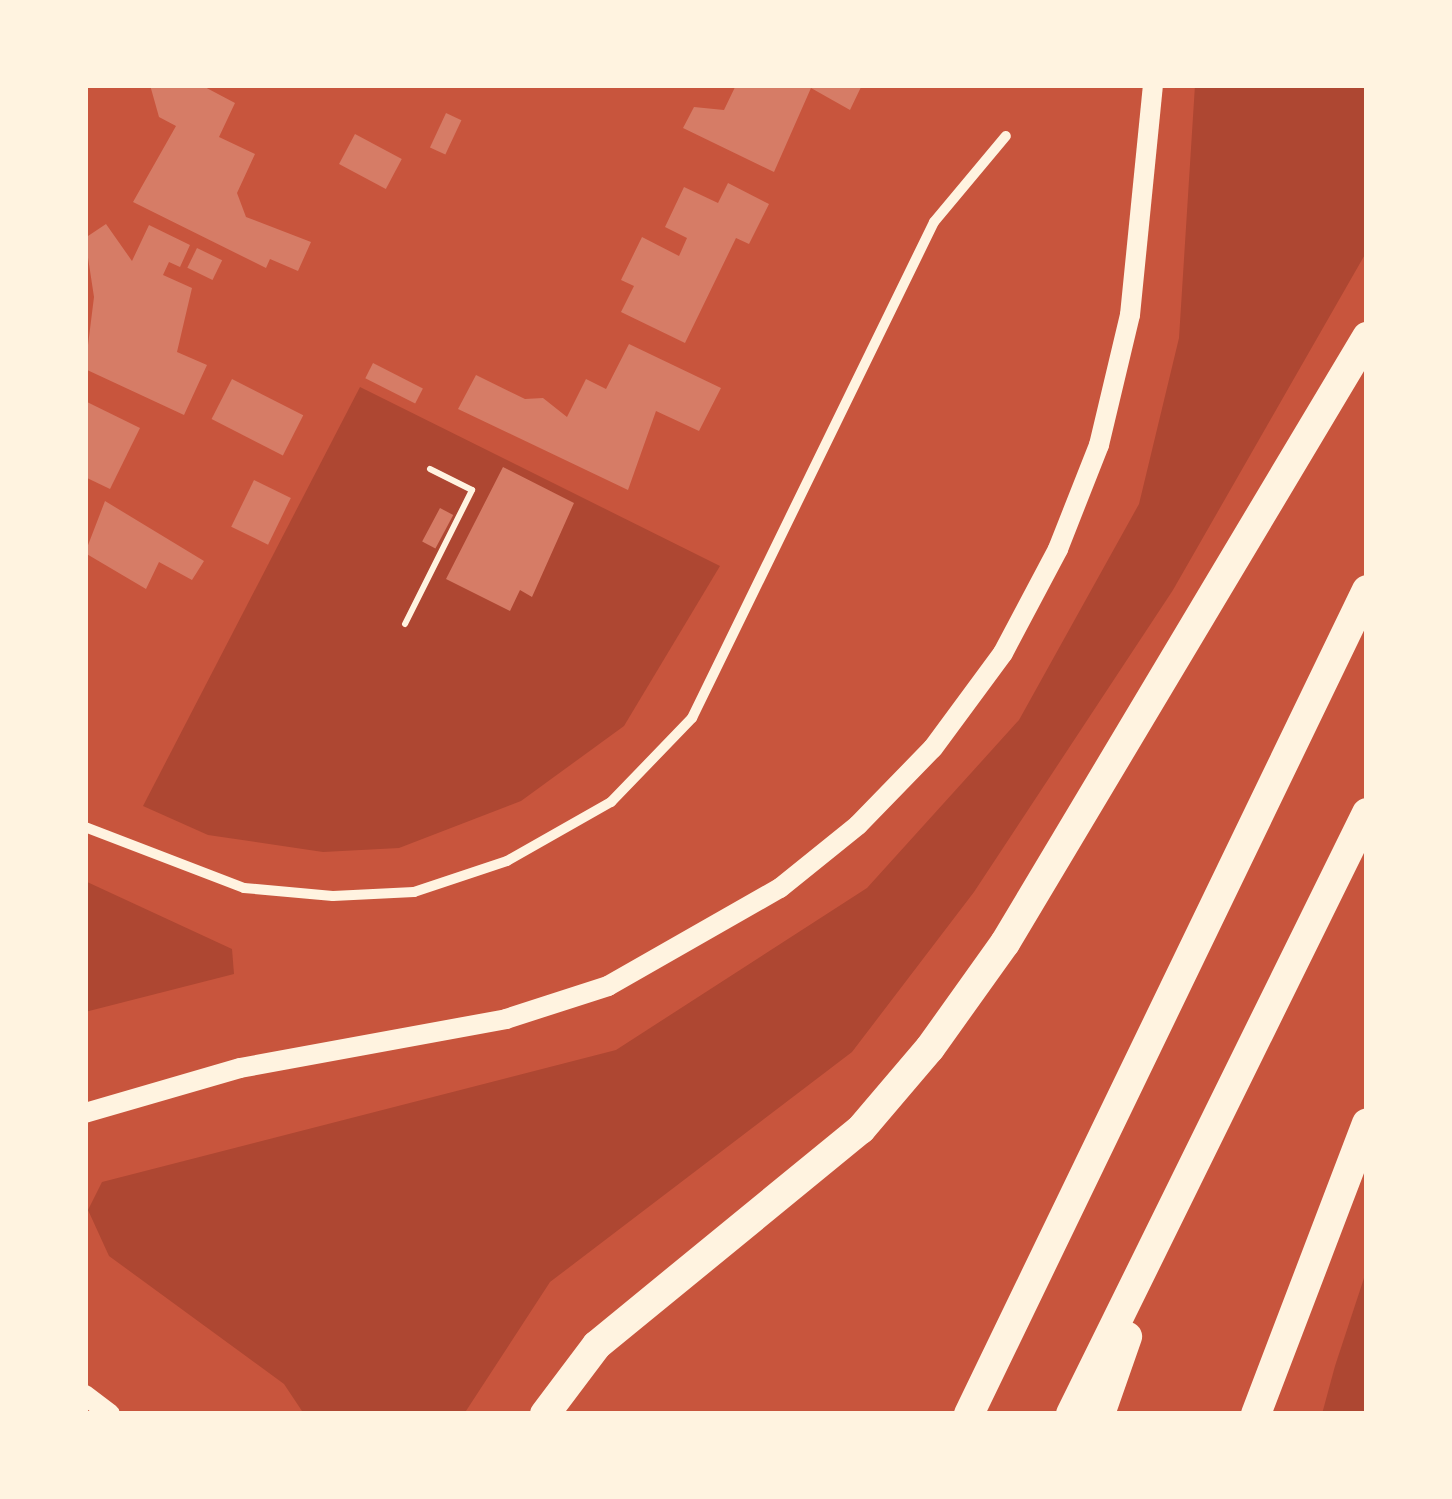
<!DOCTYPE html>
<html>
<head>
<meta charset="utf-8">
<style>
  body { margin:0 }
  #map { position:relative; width:1452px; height:1499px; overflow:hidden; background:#c8553d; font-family:Georgia,serif }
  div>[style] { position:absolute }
  .green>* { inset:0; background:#ae4732 }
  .building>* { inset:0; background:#d67c66; transform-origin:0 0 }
  .path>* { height:6px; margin:-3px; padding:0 3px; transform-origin:3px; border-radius:3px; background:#fff3e0 }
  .minor>* { height:10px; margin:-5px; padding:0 5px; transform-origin:5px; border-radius:5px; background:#fff3e0 }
  .secondary>* { height:20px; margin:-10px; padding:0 10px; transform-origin:10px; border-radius:10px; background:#fff3e0 }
  .motorway>* { height:30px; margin:-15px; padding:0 15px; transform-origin:15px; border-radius:15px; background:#fff3e0 }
  span { translate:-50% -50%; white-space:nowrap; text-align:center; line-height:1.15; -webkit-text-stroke:10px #fff3e0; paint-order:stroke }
  .frame { position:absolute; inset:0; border:88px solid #fff3e0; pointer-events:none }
</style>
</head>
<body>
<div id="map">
  <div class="green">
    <i style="clip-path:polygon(1195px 85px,1367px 85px,1367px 251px,1173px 590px,974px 892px,852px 1052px,550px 1282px,464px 1414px,304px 1414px,284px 1384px,109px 1256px,88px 1210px,102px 1182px,616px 1050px,867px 888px,1019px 720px,1139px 504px,1179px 338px)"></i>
    <i style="clip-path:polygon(360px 387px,720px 566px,624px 726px,521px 801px,399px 848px,323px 852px,208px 835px,143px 806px)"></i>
    <i style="clip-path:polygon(85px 881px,232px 949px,234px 974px,85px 1012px)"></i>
    <i style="clip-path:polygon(1367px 1269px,1367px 1414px,1322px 1414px,1335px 1366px)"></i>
  </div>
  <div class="building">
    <i style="clip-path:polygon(150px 85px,201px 85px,235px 103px,219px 137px,255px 154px,237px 193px,246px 217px,311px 242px,298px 271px,270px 259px,266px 268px,133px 202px,176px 126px,159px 117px)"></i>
    <i style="clip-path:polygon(736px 85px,862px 85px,850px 110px,811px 88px,774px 172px,683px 128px,694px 107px,724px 110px)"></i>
    <i style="left:446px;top:113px;width:17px;height:38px;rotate:25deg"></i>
    <i style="left:355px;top:134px;width:53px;height:34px;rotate:28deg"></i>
    <i style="clip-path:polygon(728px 183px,769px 204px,749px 244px,736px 238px,685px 343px,621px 312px,634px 286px,621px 280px,642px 237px,679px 256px,687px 238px,665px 227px,684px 187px,718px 203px)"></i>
    <i style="clip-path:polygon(106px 224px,132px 261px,149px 225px,190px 245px,180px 267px,169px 262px,163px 275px,192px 288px,177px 352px,207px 365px,184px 415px,85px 369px,94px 297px,85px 238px)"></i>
    <i style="left:197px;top:248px;width:28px;height:22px;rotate:26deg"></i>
    <i style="clip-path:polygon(629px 344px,721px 388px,699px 431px,656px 411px,628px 490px,458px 409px,476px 375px,525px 399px,543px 398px,567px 417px,586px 379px,606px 389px)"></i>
    <i style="left:373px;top:363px;width:56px;height:17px;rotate:27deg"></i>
    <i style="left:232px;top:379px;width:80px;height:45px;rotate:27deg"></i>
    <i style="clip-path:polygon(85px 401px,140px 428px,110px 489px,85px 477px)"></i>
    <i style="clip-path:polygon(503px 467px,574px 503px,532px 597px,520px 590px,510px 611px,446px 579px)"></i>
    <i style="left:254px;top:480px;width:41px;height:52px;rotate:26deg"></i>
    <i style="clip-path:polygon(105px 501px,204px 561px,192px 580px,159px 562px,146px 589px,85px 553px)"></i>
    <i style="left:440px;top:508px;width:15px;height:38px;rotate:28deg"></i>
  </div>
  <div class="path">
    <i style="left:405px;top:624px;width:150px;rotate:-63.4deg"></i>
    <i style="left:472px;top:490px;width:47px;rotate:-153.4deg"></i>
  </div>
  <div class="minor">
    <i style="left:85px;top:827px;width:170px;rotate:21deg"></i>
    <i style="left:244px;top:888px;width:89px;rotate:5.1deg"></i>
    <i style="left:333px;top:896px;width:81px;rotate:-2.8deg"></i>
    <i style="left:414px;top:892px;width:98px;rotate:-18.4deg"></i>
    <i style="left:507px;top:861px;width:120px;rotate:-29.6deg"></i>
    <i style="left:611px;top:802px;width:117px;rotate:-46deg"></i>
    <i style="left:692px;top:718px;width:552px;rotate:-63.99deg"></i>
    <i style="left:934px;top:222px;width:112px;rotate:-50.1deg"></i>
  </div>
  <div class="secondary">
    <i style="left:85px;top:1113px;width:161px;rotate:-16.2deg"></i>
    <i style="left:240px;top:1068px;width:270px;rotate:-10.4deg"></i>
    <i style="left:506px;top:1019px;width:107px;rotate:-17.9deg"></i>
    <i style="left:608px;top:986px;width:198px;rotate:-29.7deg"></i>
    <i style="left:780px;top:888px;width:100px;rotate:-38.9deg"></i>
    <i style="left:858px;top:825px;width:107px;rotate:-45.8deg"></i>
    <i style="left:933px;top:748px;width:118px;rotate:-53.6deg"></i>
    <i style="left:1003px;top:653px;width:118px;rotate:-62.1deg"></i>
    <i style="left:1058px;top:549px;width:112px;rotate:-68.5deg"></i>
    <i style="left:1099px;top:445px;width:134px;rotate:-76.6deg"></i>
    <i style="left:1130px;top:315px;width:231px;rotate:-84.3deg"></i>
    <i style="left:85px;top:1395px;width:31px;rotate:37deg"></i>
  </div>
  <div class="motorway">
    <i style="left:545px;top:1414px;width:86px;rotate:-53deg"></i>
    <i style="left:597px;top:1345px;width:341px;rotate:-39.3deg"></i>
    <i style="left:861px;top:1129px;width:106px;rotate:-49.6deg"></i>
    <i style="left:930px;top:1048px;width:129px;rotate:-54.5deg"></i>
    <i style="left:1005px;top:943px;width:706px;rotate:-59.15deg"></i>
    <i style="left:969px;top:1414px;width:915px;rotate:-64.22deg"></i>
    <i style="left:1071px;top:1414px;width:670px;rotate:-63.78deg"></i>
    <i style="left:1100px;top:1414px;width:82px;rotate:-70.7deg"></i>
    <i style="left:1256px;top:1414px;width:311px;rotate:-69.1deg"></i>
  </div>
  <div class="frame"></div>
</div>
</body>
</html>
